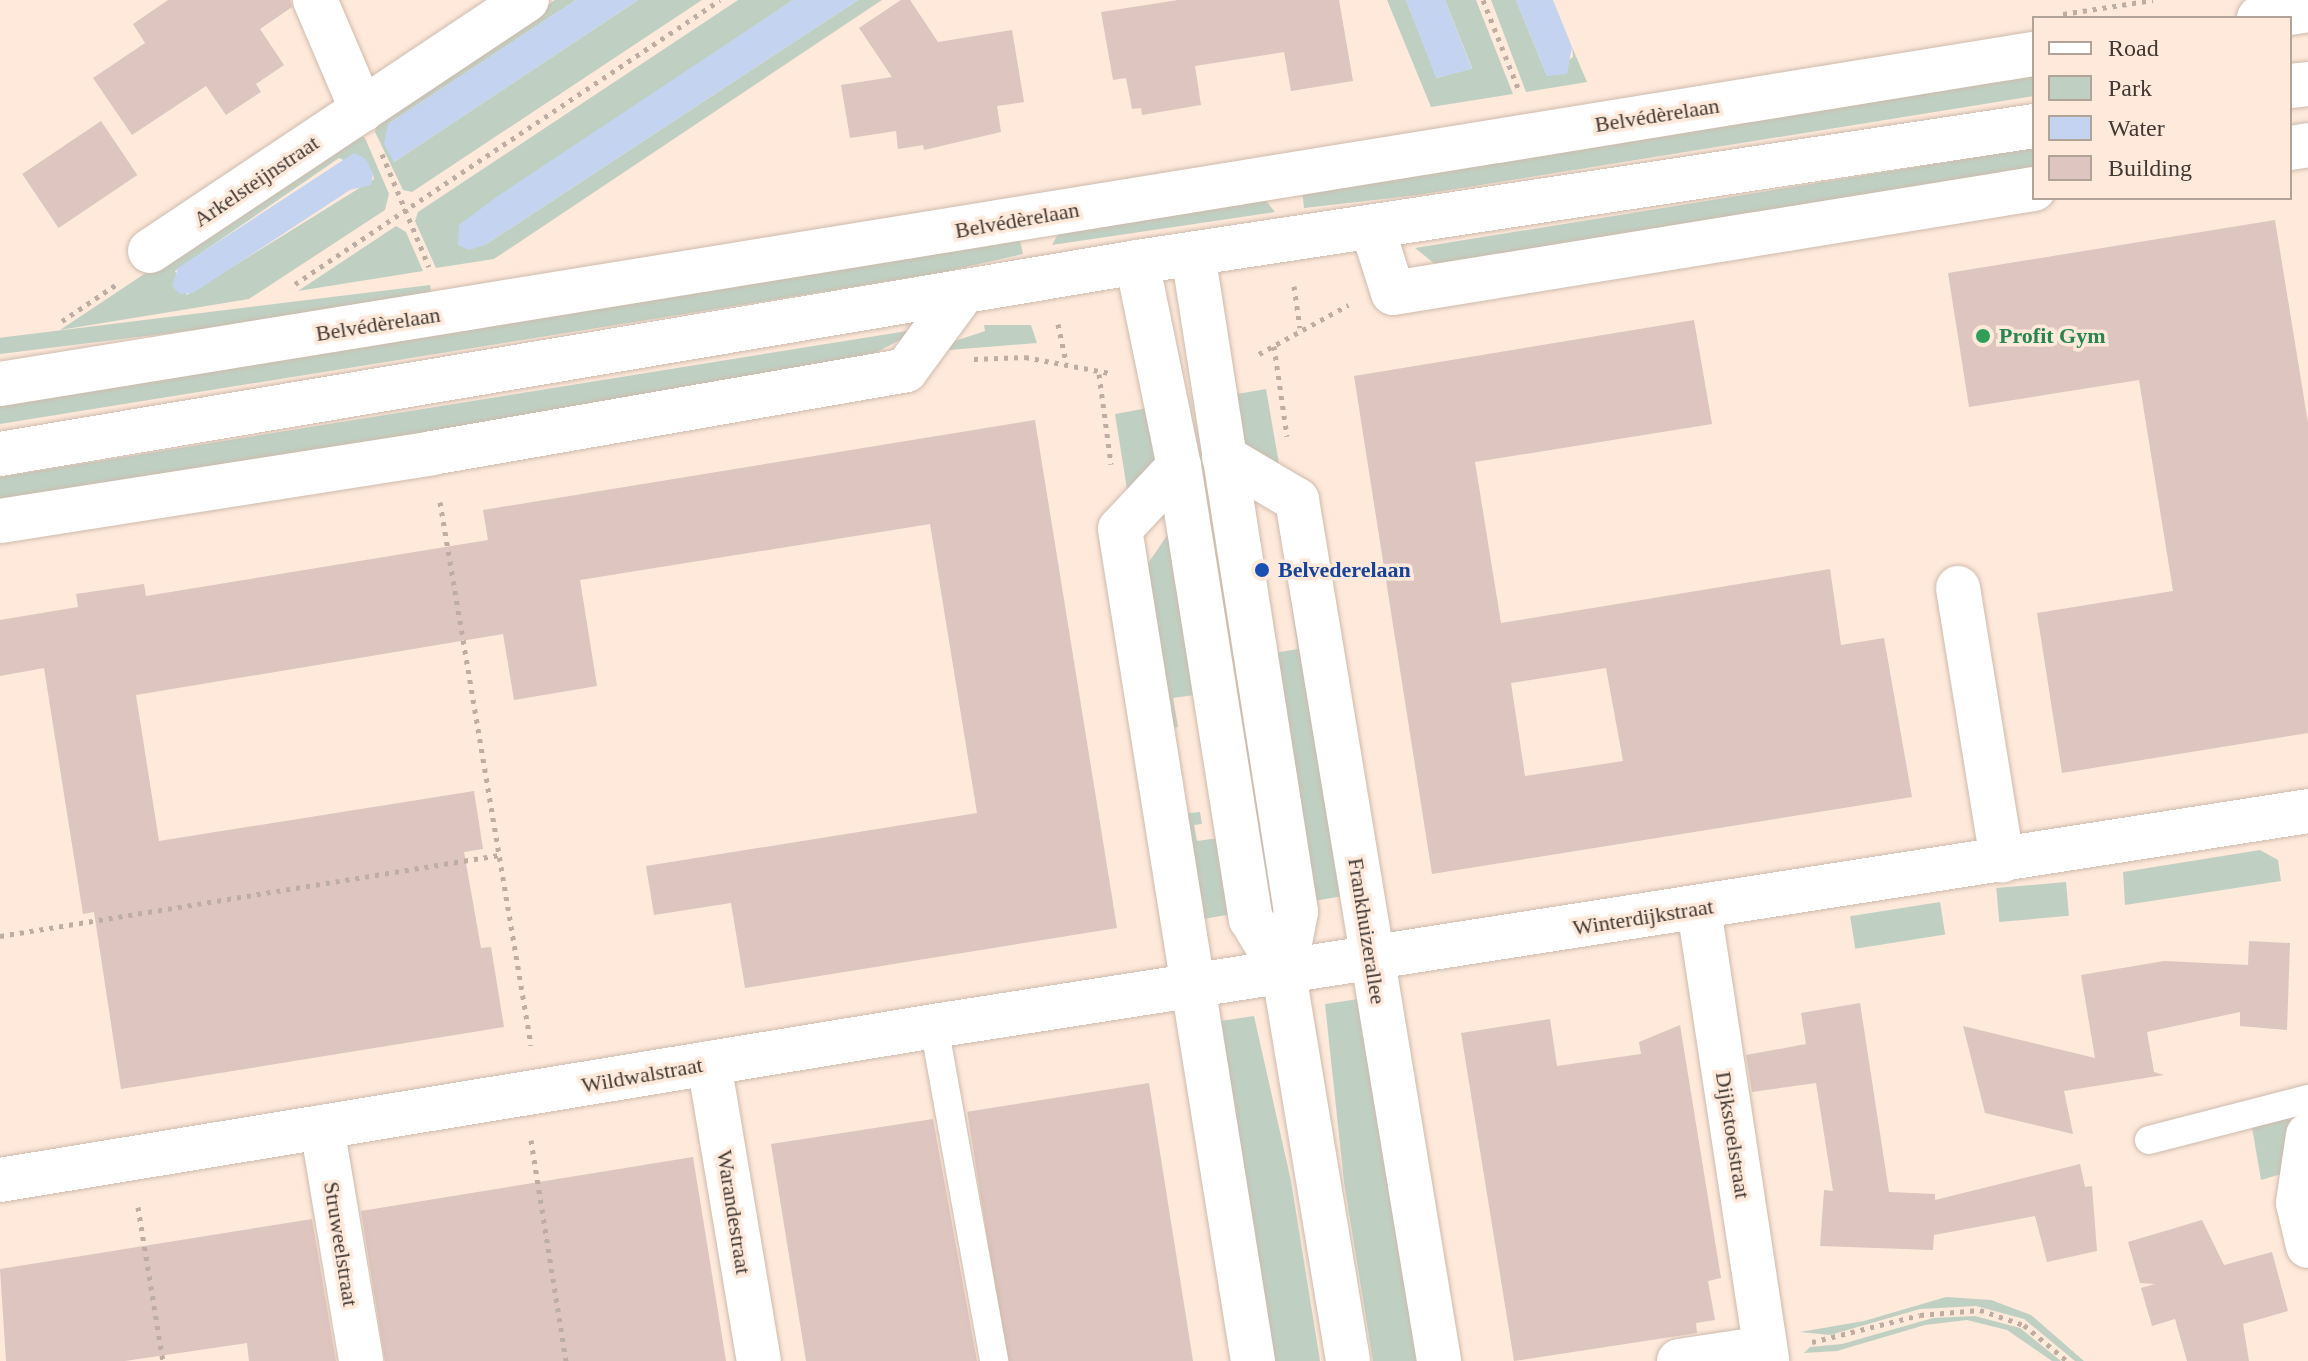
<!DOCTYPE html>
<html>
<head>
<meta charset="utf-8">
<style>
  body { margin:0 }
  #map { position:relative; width:2308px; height:1361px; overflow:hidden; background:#fee9db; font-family:"Times New Roman",serif }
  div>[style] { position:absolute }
  .green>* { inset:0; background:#bfd0c3; transform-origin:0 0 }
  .water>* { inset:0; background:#c4d4f0 }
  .building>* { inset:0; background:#dec5bf; transform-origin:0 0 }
  .path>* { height:5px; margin-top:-2.5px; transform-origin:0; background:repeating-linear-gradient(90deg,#bdada2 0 4px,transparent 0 10px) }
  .roads { filter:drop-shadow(0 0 2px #cebbad) drop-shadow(0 0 2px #cebbad) }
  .lane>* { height:28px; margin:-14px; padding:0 14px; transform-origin:14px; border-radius:14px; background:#fff }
  .street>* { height:44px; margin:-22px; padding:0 22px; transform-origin:22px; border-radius:22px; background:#fff }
  .secondary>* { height:44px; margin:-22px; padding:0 22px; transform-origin:22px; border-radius:22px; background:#fff }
  .dots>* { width:22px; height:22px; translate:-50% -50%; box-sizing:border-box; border:4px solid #fee9db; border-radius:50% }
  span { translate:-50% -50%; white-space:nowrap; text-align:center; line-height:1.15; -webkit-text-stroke:7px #fee9db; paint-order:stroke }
  .street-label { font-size:22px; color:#413934 }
  .leisure-label { font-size:22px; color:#27864d; font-weight:700 }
  .left { translate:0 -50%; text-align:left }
  .transit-label { font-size:22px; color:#164399; font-weight:700 }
  .legend { position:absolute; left:2032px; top:16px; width:260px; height:184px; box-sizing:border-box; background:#fee9db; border:2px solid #b2a398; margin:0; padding:10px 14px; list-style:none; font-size:24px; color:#413934 }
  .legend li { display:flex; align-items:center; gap:16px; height:40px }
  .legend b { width:40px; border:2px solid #b2a398 }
</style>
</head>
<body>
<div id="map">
  <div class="green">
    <i style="clip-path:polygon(555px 0,576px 0,388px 124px,394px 162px,638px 0,702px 0,412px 192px,403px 190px,375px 132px,377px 119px)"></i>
    <i style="clip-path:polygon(738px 0,793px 0,459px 225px,485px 245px,858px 0,882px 0,494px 259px,436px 268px,415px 221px,418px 212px)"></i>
    <i style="clip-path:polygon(1387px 0,1406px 0,1437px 78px,1472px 68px,1445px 0,1476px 0,1513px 94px,1431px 107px)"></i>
    <i style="clip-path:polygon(1491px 0,1516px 0,1547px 76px,1573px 57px,1572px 47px,1587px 82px,1526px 92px)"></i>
    <i style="clip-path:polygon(2034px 71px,2034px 96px,1418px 195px,1304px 208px,1302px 189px)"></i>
    <i style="clip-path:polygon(evenodd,356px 133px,365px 138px,389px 194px,385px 210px,249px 299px,60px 330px,356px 133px,339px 158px,373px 174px,374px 179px,187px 295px,175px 271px,339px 158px)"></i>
    <i style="clip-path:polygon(2034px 148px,2034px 174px,1436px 265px,1415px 248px)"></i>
    <i style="clip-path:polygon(1263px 197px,1275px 212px,1052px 245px,1059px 232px)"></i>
    <i style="clip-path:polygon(396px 226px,406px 232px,423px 271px,298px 291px)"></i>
    <i style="clip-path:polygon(1019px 236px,1023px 254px,939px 273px,0 424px,0 400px)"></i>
    <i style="left:430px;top:285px;width:16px;height:436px;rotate:83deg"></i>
    <i style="clip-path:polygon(984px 325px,1031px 325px,1037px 343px,949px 350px,949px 343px,985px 331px)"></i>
    <i style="clip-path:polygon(907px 331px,906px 337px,871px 355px,872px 362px,0 503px,0 477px)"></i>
    <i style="clip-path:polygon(1266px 389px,1279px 464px,1242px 448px,1231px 395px)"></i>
    <i style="clip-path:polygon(1148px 408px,1158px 456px,1134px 488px,1127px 489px,1115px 414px)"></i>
    <i style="clip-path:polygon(1170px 531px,1202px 694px,1173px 698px,1178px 727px,1166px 729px,1147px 565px)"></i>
    <i style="clip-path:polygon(1299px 589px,1349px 895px,1308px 902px,1269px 654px,1298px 649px,1289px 590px)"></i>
    <i style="clip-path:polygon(1200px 812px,1202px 824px,1194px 825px,1197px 841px,1226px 837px,1238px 913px,1198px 920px,1180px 814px)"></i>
    <i style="clip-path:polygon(2260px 850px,2278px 860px,2281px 881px,2125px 905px,2123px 872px)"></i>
    <i style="left:2066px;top:882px;width:34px;height:70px;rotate:85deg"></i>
    <i style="left:1940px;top:902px;width:33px;height:91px;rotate:81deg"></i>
    <i style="clip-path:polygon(1365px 998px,1424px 1361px,1373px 1361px,1344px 1182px,1325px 1004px)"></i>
    <i style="clip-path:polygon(1254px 1016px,1291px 1181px,1320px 1361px,1269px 1361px,1214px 1022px)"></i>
    <i style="clip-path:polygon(2287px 1119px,2294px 1122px,2281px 1174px,2261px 1180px,2252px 1127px)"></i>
    <i style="clip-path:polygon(1946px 1297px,1991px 1300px,2031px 1315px,2084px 1361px,2075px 1361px,2024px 1319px,1976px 1306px,1920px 1309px,1830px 1335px,1800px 1332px,1864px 1321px)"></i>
    <i style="clip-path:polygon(1975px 1316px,2020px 1328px,2061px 1361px,2052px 1361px,2007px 1330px,1967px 1320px,1925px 1325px,1837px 1351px,1804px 1353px,1810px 1347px,1842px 1344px,1933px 1318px)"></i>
  </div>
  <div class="water">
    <i style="clip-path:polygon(576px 0,638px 0,394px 162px,384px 144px,388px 124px)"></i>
    <i style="clip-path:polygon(793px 0,858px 0,485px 245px,469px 250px,458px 245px,459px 225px,498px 196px)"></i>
    <i style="clip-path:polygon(1406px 0,1445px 0,1472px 69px,1436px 78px)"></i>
    <i style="clip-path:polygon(1516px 0,1553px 0,1572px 47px,1567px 74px,1547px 76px)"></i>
    <i style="clip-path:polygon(354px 153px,366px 159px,373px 174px,371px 185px,350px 190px,193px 293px,180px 294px,172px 286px,178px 268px)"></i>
  </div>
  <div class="building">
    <i style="clip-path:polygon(168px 0,290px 0,292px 7px,260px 29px,284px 65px,256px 84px,261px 92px,226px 115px,206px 86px,132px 135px,93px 78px,145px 43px,133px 24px)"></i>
    <i style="clip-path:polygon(901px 0,910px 0,938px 42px,1012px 30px,1024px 102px,997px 106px,1001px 132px,924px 150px,923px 145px,898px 149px,896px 131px,850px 138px,841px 85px,892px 77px,859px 28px)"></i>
    <i style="clip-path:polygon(1178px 0,1339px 0,1353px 81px,1291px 91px,1284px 52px,1195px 66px,1201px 105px,1142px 115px,1141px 108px,1132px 109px,1126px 78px,1113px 80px,1101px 12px)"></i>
    <i style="left:101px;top:121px;width:65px;height:95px;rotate:56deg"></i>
    <i style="clip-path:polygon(2275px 220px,2308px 423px,2308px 733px,2062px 773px,2037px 613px,2173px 591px,2139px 380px,1969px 407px,1948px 273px)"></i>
    <i style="clip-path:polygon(evenodd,1694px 320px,1712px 424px,1475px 462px,1501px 623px,1830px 569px,1841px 645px,1884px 638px,1912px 797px,1432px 874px,1354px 376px,1694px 320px,1606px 668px,1623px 761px,1525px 776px,1511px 683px,1606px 668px)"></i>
    <i style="clip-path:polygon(1035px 420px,1117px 928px,745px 988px,731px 903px,654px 915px,646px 866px,977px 813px,930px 524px,580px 580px,597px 686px,514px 700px,503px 634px,136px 695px,159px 841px,474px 791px,483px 849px,464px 852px,481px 948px,491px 947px,504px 1027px,121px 1089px,94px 912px,83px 914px,44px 668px,0 676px,0 620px,78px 607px,76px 594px,144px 584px,146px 596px,488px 540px,483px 510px)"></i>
    <i style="clip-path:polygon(2249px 941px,2290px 943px,2287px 1030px,2240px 1026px,2240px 1012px,2147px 1032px,2154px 1072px,2164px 1075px,2064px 1091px,2073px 1134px,1985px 1113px,1963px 1026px,2095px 1058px,2081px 975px,2164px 961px,2248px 965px)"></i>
    <i style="clip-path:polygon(1860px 1003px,1889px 1192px,1935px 1194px,1935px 1200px,2080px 1164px,2085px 1187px,2092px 1186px,2097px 1251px,2047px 1262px,2035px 1216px,1934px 1235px,1933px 1250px,1820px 1246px,1824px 1190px,1833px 1191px,1816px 1083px,1752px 1092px,1746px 1055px,1806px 1044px,1801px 1013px)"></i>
    <i style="clip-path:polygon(1550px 1019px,1557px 1066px,1641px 1054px,1639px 1042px,1680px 1025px,1721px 1278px,1708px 1281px,1715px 1320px,1696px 1323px,1697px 1333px,1514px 1361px,1461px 1033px)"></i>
    <i style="left:1149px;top:1083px;width:282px;height:184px;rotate:81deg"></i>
    <i style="clip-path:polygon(933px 1119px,977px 1361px,806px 1361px,771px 1144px)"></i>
    <i style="clip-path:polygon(693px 1157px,726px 1361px,385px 1361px,361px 1211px)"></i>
    <i style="clip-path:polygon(312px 1219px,336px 1361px,249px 1361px,247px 1343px,125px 1361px,6px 1361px,0 1269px)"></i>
    <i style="clip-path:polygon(2202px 1220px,2224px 1265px,2272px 1252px,2288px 1311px,2243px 1324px,2249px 1361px,2187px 1361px,2175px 1319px,2152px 1326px,2141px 1288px,2155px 1284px,2140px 1283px,2128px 1242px)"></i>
  </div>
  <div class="path">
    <i style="left:1483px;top:0;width:95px;rotate:68.3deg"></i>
    <i style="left:2063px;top:14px;width:91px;rotate:-8.8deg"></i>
    <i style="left:382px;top:154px;width:122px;rotate:67.4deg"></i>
    <i style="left:295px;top:284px;width:511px;rotate:-33.75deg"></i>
    <i style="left:1294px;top:286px;width:42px;rotate:81.9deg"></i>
    <i style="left:62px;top:321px;width:66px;rotate:-33.9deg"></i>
    <i style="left:1058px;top:324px;width:40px;rotate:78deg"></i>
    <i style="left:1274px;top:346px;width:91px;rotate:81.8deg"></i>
    <i style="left:1259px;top:354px;width:102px;rotate:-28.8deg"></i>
    <i style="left:974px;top:359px;width:51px;rotate:-2.2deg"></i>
    <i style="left:1025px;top:357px;width:86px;rotate:10.7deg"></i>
    <i style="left:1099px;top:374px;width:91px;rotate:82.4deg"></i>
    <i style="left:440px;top:502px;width:551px;rotate:80.49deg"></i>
    <i style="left:0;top:936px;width:506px;rotate:-9.22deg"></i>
    <i style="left:531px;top:1140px;width:224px;rotate:81deg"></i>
    <i style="left:138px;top:1207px;width:156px;rotate:80.8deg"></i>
    <i style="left:1812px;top:1342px;width:111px;rotate:-14deg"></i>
    <i style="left:1920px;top:1315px;width:60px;rotate:-4.8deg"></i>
    <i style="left:1980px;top:1310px;width:46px;rotate:18.8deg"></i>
    <i style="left:2024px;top:1325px;width:56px;rotate:39.9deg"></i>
  </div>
  <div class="roads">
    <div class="lane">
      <i style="left:934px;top:1026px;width:340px;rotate:79.8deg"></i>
      <i style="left:2149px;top:1140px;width:164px;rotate:-14.5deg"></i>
    </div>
    <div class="street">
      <i style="left:315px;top:0;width:120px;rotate:66.9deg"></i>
      <i style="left:2259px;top:18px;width:50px;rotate:-9.3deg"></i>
      <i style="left:2290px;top:148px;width:18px;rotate:-9deg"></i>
      <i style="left:1372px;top:227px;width:69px;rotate:72.3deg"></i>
      <i style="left:1393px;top:293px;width:649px;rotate:-9.22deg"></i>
      <i style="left:150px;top:251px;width:453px;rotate:-33.7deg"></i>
      <i style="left:0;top:384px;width:2061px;rotate:-9.22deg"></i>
      <i style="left:1224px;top:457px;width:85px;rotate:30.5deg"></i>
      <i style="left:1297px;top:500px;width:873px;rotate:80.63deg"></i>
      <i style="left:1179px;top:466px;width:86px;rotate:133.1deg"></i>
      <i style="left:1120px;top:529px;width:843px;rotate:80.92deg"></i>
      <i style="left:0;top:521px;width:437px;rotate:-8.9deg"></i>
      <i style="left:432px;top:453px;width:481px;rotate:-9.9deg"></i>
      <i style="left:906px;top:370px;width:93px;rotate:-53.7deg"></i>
      <i style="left:1958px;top:588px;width:276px;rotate:80.8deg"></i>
      <i style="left:1699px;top:909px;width:457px;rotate:81.4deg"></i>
      <i style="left:709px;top:1063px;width:302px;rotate:80.5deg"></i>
      <i style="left:322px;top:1127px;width:237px;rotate:80.5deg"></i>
      <i style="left:2308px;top:1135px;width:69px;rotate:98.4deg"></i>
      <i style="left:2298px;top:1203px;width:44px;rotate:76.9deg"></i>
      <i style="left:0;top:1180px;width:947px;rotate:-9.36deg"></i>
      <i style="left:934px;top:1026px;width:1391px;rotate:-8.89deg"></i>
      <i style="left:1679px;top:1361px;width:87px;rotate:-8.6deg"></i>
    </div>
    <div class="secondary">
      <i style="left:2290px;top:86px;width:18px;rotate:-6deg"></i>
      <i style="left:1193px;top:254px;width:666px;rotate:81.1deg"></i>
      <i style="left:1296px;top:912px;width:63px;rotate:101deg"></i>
      <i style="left:1284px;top:974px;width:392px;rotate:80.6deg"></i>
      <i style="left:1137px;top:262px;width:208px;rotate:78.4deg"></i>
      <i style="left:1179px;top:466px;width:459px;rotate:81deg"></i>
      <i style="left:1251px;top:919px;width:64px;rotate:59deg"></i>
      <i style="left:0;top:454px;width:1153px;rotate:-9.58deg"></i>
      <i style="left:1137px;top:262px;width:907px;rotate:-8.62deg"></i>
    </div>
  </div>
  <div class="dots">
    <i style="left:1983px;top:336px;background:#2e9e5b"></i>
    <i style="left:1262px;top:570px;background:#1a4fb4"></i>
  </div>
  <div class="street-label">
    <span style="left:1657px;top:115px;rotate:-9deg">Belvédèrelaan</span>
    <span style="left:256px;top:181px;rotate:-34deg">Arkelsteijnstraat</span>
    <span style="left:1017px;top:220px;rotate:-10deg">Belvédèrelaan</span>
    <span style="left:378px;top:324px;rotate:-9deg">Belvédèrelaan</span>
    <span style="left:1643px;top:917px;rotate:-9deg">Winterdijkstraat</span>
    <span style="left:1367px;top:931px;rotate:81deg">Frankhuizerallee</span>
    <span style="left:642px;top:1075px;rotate:-10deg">Wildwalstraat</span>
    <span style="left:1733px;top:1135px;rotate:81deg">Dijkstoelstraat</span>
    <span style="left:734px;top:1212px;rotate:81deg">Warandestraat</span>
    <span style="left:341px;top:1244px;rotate:81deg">Struweelstraat</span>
  </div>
  <div class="leisure-label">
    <span class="left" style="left:1999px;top:336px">Profit Gym</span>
  </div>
  <div class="transit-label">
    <span class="left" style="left:1278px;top:570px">Belvederelaan</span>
  </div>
  <ul class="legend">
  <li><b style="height:10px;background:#fff"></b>Road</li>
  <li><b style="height:22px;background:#bfd0c3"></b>Park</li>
  <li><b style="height:22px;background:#c4d4f0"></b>Water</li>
  <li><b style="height:22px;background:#dec5bf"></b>Building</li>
  </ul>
</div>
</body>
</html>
